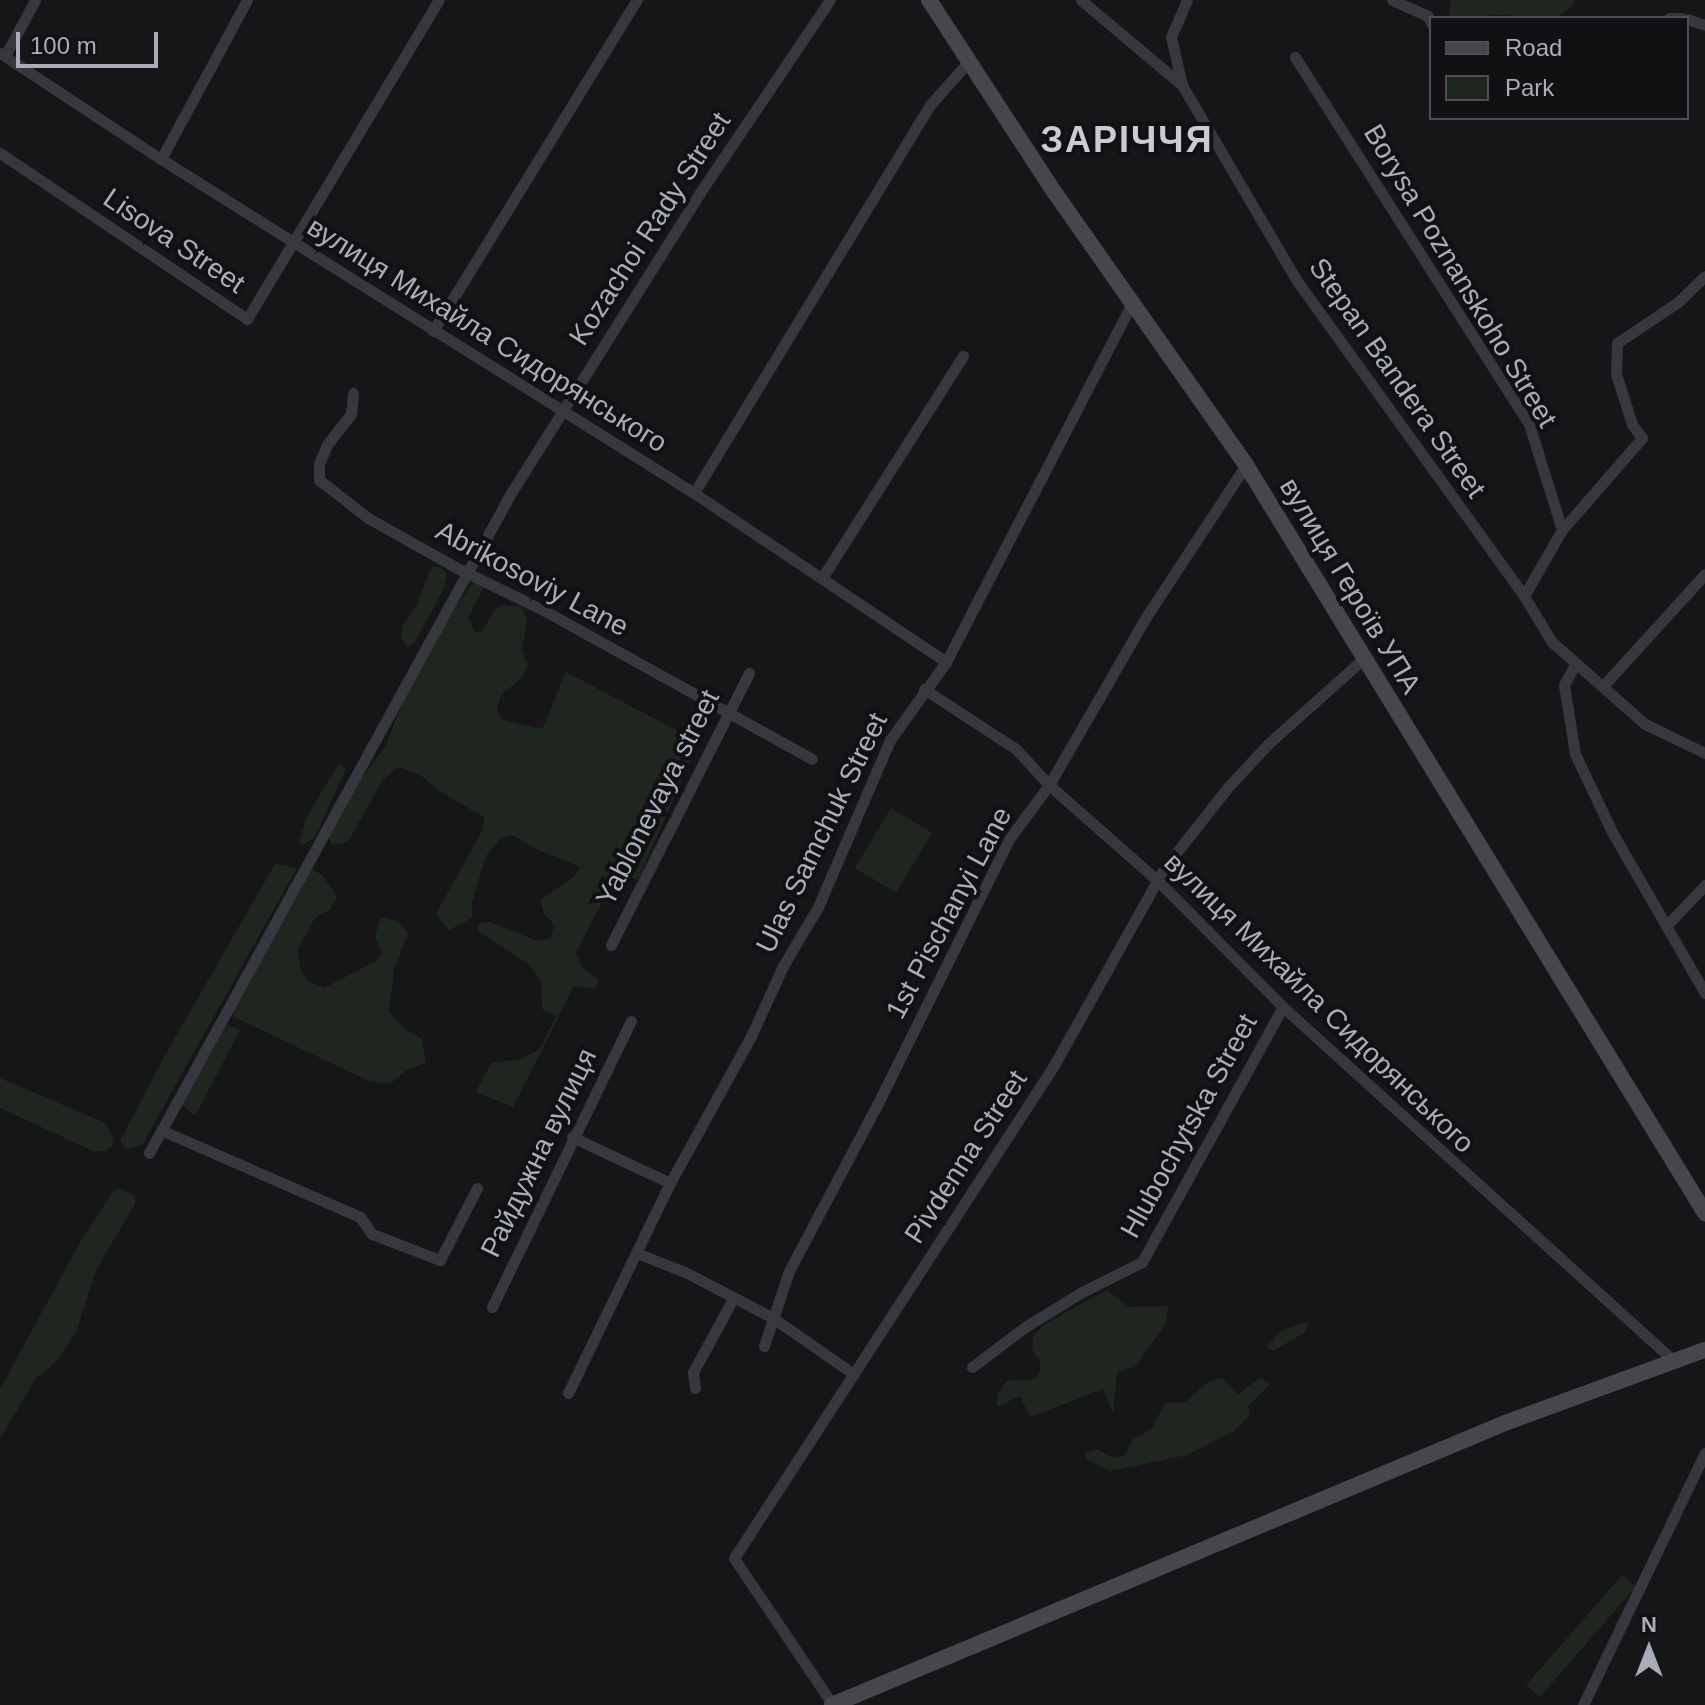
<!DOCTYPE html>
<html>
<head>
<meta charset="utf-8">
<style>
  body { margin:0 }
  #map { position:relative; width:1705px; height:1705px; overflow:hidden; background:#161618; font-family:Helvetica,sans-serif }
  div>[style] { position:absolute }
  .green>* { inset:0; background:#1e261f; transform-origin:0 0 }
  .street>* { height:11px; margin:-5.5px; padding:0 5.5px; transform-origin:5.5px; border-radius:5.5px; background:#37383d }
  .secondary>* { height:16px; margin:-8px; padding:0 8px; transform-origin:8px; border-radius:8px; background:#45474d }
  span { translate:-50% -50%; white-space:nowrap; text-align:center; line-height:1.15; -webkit-text-stroke:8px #111113; paint-order:stroke }
  .street-label { font-size:28px; color:#a8adb8 }
  .district-label { font-size:36px; color:#c9ccd4; font-weight:700; letter-spacing:2px }
  .legend { position:absolute; left:1429px; top:16px; width:260px; height:104px; box-sizing:border-box; background:#111113; border:2px solid #4d4f55; margin:0; padding:10px 14px; list-style:none; font-size:24px; color:#a8adb8 }
  .legend li { display:flex; align-items:center; gap:16px; height:40px }
  .legend b { width:40px; border:2px solid #4d4f55 }
  .north { position:absolute; left:1609px; top:1609px; width:80px; height:80px; -webkit-text-stroke:6px #111113; paint-order:stroke; rotate:0deg; font-size:22px; font-weight:700; line-height:32px; text-align:center; color:#a8adb8 }
  .north::after { content:''; display:block; margin:auto; width:28px; height:36px; background:#a8adb8; clip-path:polygon(50% 0,100% 100%,50% 72%,0 100%) }
  .scale { position:absolute; left:16px; top:32px; width:142px; height:36px; box-sizing:border-box; border:4px solid #a8adb8; border-top:0; padding-left:10px; font-size:24px; line-height:28px; white-space:nowrap; color:#a8adb8; -webkit-text-stroke:6px #111113; paint-order:stroke }
</style>
</head>
<body>
<div id="map">
  <div class="green">
    <i style="clip-path:polygon(1451px 0,1574px 0,1572px 7px,1556px 18px,1499px 15px,1449px 18px)"></i>
    <i style="clip-path:polygon(431px 567px,441px 567px,447px 575px,443px 590px,415px 642px,407px 648px,401px 636px,403px 625px,417px 605px)"></i>
    <i style="clip-path:polygon(479px 580px,484px 586px,468px 618px,475px 632px,481px 633px,495px 609px,502px 605px,521px 606px,527px 621px,522px 651px,528px 665px,522px 678px,501px 695px,497px 710px,503px 720px,542px 729px,566px 672px,695px 740px,690px 761px,638px 880px,617px 873px,576px 953px,582px 967px,599px 980px,595px 988px,574px 986px,513px 1107px,476px 1092px,491px 1063px,521px 1059px,540px 1049px,556px 1016px,542px 1009px,541px 980px,527px 963px,478px 931px,479px 923px,490px 922px,537px 941px,551px 938px,554px 924px,544px 914px,540px 900px,576px 875px,580px 867px,536px 849px,512px 835px,502px 837px,486px 856px,472px 902px,472px 918px,449px 930px,436px 914px,483px 829px,484px 817px,441px 792px,420px 775px,398px 767px,382px 781px,348px 842px,331px 845px,328px 832px,342px 804px,385px 747px,411px 682px,458px 604px,471px 585px)"></i>
    <i style="clip-path:polygon(339px 763px,346px 769px,315px 837px,303px 845px,299px 843px,306px 818px)"></i>
    <i style="left:891px;top:808px;width:48px;height:70px;rotate:31deg"></i>
    <i style="clip-path:polygon(275px 864px,297px 868px,142px 1145px,126px 1149px,120px 1141px,164px 1057px)"></i>
    <i style="clip-path:polygon(309px 866px,323px 876px,337px 896px,330px 910px,315px 918px,298px 949px,300px 968px,307px 981px,324px 988px,376px 961px,383px 954px,375px 936px,381px 917px,398px 921px,408px 933px,394px 969px,389px 1012px,405px 1029px,422px 1039px,426px 1063px,408px 1069px,391px 1083px,371px 1082px,234px 1017px,232px 1010px)"></i>
    <i style="clip-path:polygon(227px 1025px,240px 1030px,195px 1116px,181px 1104px)"></i>
    <i style="clip-path:polygon(0 1078px,105px 1123px,113px 1137px,112px 1146px,105px 1151px,93px 1151px,0 1108px)"></i>
    <i style="clip-path:polygon(119px 1188px,135px 1196px,135px 1204px,96px 1270px,76px 1332px,58px 1360px,36px 1378px,0 1439px,0 1389px,80px 1242px,112px 1193px)"></i>
    <i style="clip-path:polygon(1107px 1290px,1129px 1307px,1168px 1306px,1166px 1324px,1135px 1367px,1117px 1372px,1113px 1414px,1103px 1389px,1030px 1417px,1020px 1396px,997px 1407px,997px 1394px,1007px 1381px,1035px 1379px,1041px 1370px,1039px 1359px,1032px 1350px,1033px 1337px,1045px 1324px)"></i>
    <i style="clip-path:polygon(1305px 1322px,1309px 1322px,1304px 1333px,1273px 1351px,1266px 1347px,1283px 1330px)"></i>
    <i style="clip-path:polygon(1261px 1377px,1270px 1384px,1248px 1406px,1250px 1415px,1234px 1431px,1187px 1455px,1109px 1471px,1087px 1459px,1085px 1452px,1097px 1449px,1112px 1457px,1125px 1456px,1132px 1440px,1152px 1428px,1165px 1403px,1185px 1402px,1208px 1382px,1222px 1378px,1238px 1394px)"></i>
    <i style="left:1622px;top:1575px;width:18px;height:146px;rotate:41deg"></i>
  </div>
  <div class="street">
    <i style="left:1081px;top:0;width:132px;rotate:40.1deg"></i>
    <i style="left:1182px;top:85px;width:227px;rotate:59.6deg"></i>
    <i style="left:1297px;top:281px;width:388px;rotate:54.2deg"></i>
    <i style="left:1524px;top:596px;width:54px;rotate:58.7deg"></i>
    <i style="left:1552px;top:642px;width:124px;rotate:41.4deg"></i>
    <i style="left:1645px;top:724px;width:67px;rotate:25.8deg"></i>
    <i style="left:1392px;top:0;width:39px;rotate:24deg"></i>
    <i style="left:1428px;top:16px;width:8px;rotate:67deg"></i>
    <i style="left:1669px;top:18px;width:12px"></i>
    <i style="left:1687px;top:19px;width:19px;rotate:18deg"></i>
    <i style="left:0;top:53px;width:193px;rotate:33.4deg"></i>
    <i style="left:161px;top:159px;width:629px;rotate:32.07deg"></i>
    <i style="left:694px;top:493px;width:303px;rotate:33.8deg"></i>
    <i style="left:5px;top:56px;width:64px;rotate:-61.8deg"></i>
    <i style="left:1295px;top:57px;width:435px;rotate:57.5deg"></i>
    <i style="left:1529px;top:424px;width:111px;rotate:72.7deg"></i>
    <i style="left:1182px;top:85px;width:49px;rotate:-102.9deg"></i>
    <i style="left:1171px;top:37px;width:40px;rotate:-66.6deg"></i>
    <i style="left:0;top:153px;width:298px;rotate:33.9deg"></i>
    <i style="left:247px;top:319px;width:372px;rotate:-59deg"></i>
    <i style="left:161px;top:159px;width:181px;rotate:-61.6deg"></i>
    <i style="left:433px;top:331px;width:389px;rotate:-58.4deg"></i>
    <i style="left:353px;top:393px;width:21px;rotate:95deg"></i>
    <i style="left:351px;top:414px;width:39px;rotate:128deg"></i>
    <i style="left:327px;top:445px;width:21px;rotate:113deg"></i>
    <i style="left:319px;top:464px;width:16px;rotate:90deg"></i>
    <i style="left:319px;top:480px;width:21px;rotate:37deg"></i>
    <i style="left:336px;top:493px;width:41px;rotate:38deg"></i>
    <i style="left:368px;top:518px;width:102px;rotate:29.3deg"></i>
    <i style="left:457px;top:568px;width:98px;rotate:26deg"></i>
    <i style="left:545px;top:611px;width:305px;rotate:29deg"></i>
    <i style="left:694px;top:493px;width:454px;rotate:-58.7deg"></i>
    <i style="left:930px;top:105px;width:57px;rotate:-48.5deg"></i>
    <i style="left:822px;top:578px;width:263px;rotate:-57.6deg"></i>
    <i style="left:1524px;top:596px;width:76px;rotate:-60.1deg"></i>
    <i style="left:1562px;top:530px;width:122px;rotate:-49deg"></i>
    <i style="left:1642px;top:438px;width:17px;rotate:-126deg"></i>
    <i style="left:1632px;top:424px;width:52px;rotate:-107.7deg"></i>
    <i style="left:1616px;top:374px;width:31px;rotate:-88deg"></i>
    <i style="left:1617px;top:343px;width:73px;rotate:-33.9deg"></i>
    <i style="left:1678px;top:302px;width:37px;rotate:-44deg"></i>
    <i style="left:1576px;top:663px;width:25px;rotate:119deg"></i>
    <i style="left:1564px;top:685px;width:70px;rotate:80.9deg"></i>
    <i style="left:1575px;top:754px;width:86px;rotate:64.6deg"></i>
    <i style="left:1612px;top:832px;width:186px;rotate:60deg"></i>
    <i style="left:1603px;top:686px;width:151px;rotate:-47.7deg"></i>
    <i style="left:924px;top:689px;width:110px;rotate:33.1deg"></i>
    <i style="left:1016px;top:749px;width:49px;rotate:47.5deg"></i>
    <i style="left:1049px;top:785px;width:147px;rotate:41.4deg"></i>
    <i style="left:1159px;top:882px;width:176px;rotate:45.2deg"></i>
    <i style="left:1283px;top:1007px;width:527px;rotate:42.16deg"></i>
    <i style="left:1666px;top:926px;width:57px;rotate:-46.4deg"></i>
    <i style="left:611px;top:945px;width:305px;rotate:-63.1deg"></i>
    <i style="left:161px;top:1130px;width:217px;rotate:23.6deg"></i>
    <i style="left:360px;top:1217px;width:21px;rotate:55deg"></i>
    <i style="left:372px;top:1234px;width:73px;rotate:20.9deg"></i>
    <i style="left:440px;top:1260px;width:81px;rotate:-62.8deg"></i>
    <i style="left:572px;top:1137px;width:108px;rotate:25.1deg"></i>
    <i style="left:149px;top:1153px;width:753px;rotate:-61.26deg"></i>
    <i style="left:511px;top:493px;width:353px;rotate:-57.8deg"></i>
    <i style="left:699px;top:194px;width:234px;rotate:-56deg"></i>
    <i style="left:639px;top:1254px;width:49px;rotate:21.4deg"></i>
    <i style="left:685px;top:1272px;width:99px;rotate:27.6deg"></i>
    <i style="left:773px;top:1318px;width:96px;rotate:34.8deg"></i>
    <i style="left:492px;top:1307px;width:318px;rotate:-64.1deg"></i>
    <i style="left:764px;top:1346px;width:79px;rotate:-71.6deg"></i>
    <i style="left:789px;top:1271px;width:188px;rotate:-62.1deg"></i>
    <i style="left:877px;top:1105px;width:297px;rotate:-63.6deg"></i>
    <i style="left:1009px;top:839px;width:67px;rotate:-53.5deg"></i>
    <i style="left:1049px;top:785px;width:194px;rotate:-60deg"></i>
    <i style="left:1146px;top:617px;width:182px;rotate:-56.7deg"></i>
    <i style="left:972px;top:1367px;width:66px;rotate:-37deg"></i>
    <i style="left:1025px;top:1327px;width:67px;rotate:-31.6deg"></i>
    <i style="left:1082px;top:1292px;width:67px;rotate:-26.6deg"></i>
    <i style="left:1142px;top:1262px;width:291px;rotate:-61.1deg"></i>
    <i style="left:695px;top:1388px;width:16px;rotate:-97deg"></i>
    <i style="left:693px;top:1372px;width:83px;rotate:-61.3deg"></i>
    <i style="left:568px;top:1393px;width:233px;rotate:-64.1deg"></i>
    <i style="left:670px;top:1183px;width:168px;rotate:-61.1deg"></i>
    <i style="left:751px;top:1036px;width:77px;rotate:-65.4deg"></i>
    <i style="left:783px;top:966px;width:69px;rotate:-59.3deg"></i>
    <i style="left:818px;top:907px;width:182px;rotate:-66.7deg"></i>
    <i style="left:890px;top:740px;width:96px;rotate:-54.3deg"></i>
    <i style="left:946px;top:662px;width:404px;rotate:-62.6deg"></i>
    <i style="left:833px;top:1705px;width:177px;rotate:-124deg"></i>
    <i style="left:734px;top:1558px;width:586px;rotate:-56.99deg"></i>
    <i style="left:1053px;top:1067px;width:229px;rotate:-60.8deg"></i>
    <i style="left:1165px;top:867px;width:103px;rotate:-51.7deg"></i>
    <i style="left:1229px;top:786px;width:57px;rotate:-47.1deg"></i>
    <i style="left:1268px;top:744px;width:127px;rotate:-41.8deg"></i>
    <i style="left:1583px;top:1705px;width:280px;rotate:-64.2deg"></i>
  </div>
  <div class="secondary">
    <i style="left:929px;top:0;width:230px;rotate:56.9deg"></i>
    <i style="left:1055px;top:193px;width:332px;rotate:54.9deg"></i>
    <i style="left:1246px;top:465px;width:878px;rotate:58.47deg"></i>
    <i style="left:832px;top:1705px;width:730px;rotate:-22.73deg"></i>
    <i style="left:1505px;top:1423px;width:213px;rotate:-20.1deg"></i>
  </div>
  <div class="street-label">
    <span style="left:650px;top:229px;rotate:-57deg">Kozachoi Rady Street</span>
    <span style="left:174px;top:241px;rotate:34deg">Lisova Street</span>
    <span style="left:1460px;top:276px;rotate:59deg">Borysa Poznanskoho Street</span>
    <span style="left:487px;top:335px;rotate:32deg">вулиця Михайла Сидорянського</span>
    <span style="left:1397px;top:378px;rotate:55deg">Stepan Bandera Street</span>
    <span style="left:532px;top:579px;rotate:28deg">Abrikosoviy Lane</span>
    <span style="left:1350px;top:586px;rotate:59deg">вулиця Героїв УПА</span>
    <span style="left:658px;top:798px;rotate:-63deg">Yablonevaya street</span>
    <span style="left:822px;top:833px;rotate:-64deg">Ulas Samchuk Street</span>
    <span style="left:949px;top:913px;rotate:-62deg">1st Pischanyi Lane</span>
    <span style="left:1319px;top:1003px;rotate:44deg">вулиця Михайла Сидорянського</span>
    <span style="left:1189px;top:1126px;rotate:-61deg">Hlubochytska Street</span>
    <span style="left:539px;top:1153px;rotate:-64deg">Райдужна вулиця</span>
    <span style="left:966px;top:1157px;rotate:-57deg">Pivdenna Street</span>
  </div>
  <div class="district-label">
    <span style="left:1127px;top:140px">ЗАРІЧЧЯ</span>
  </div>
  <ul class="legend">
  <li><b style="height:10px;background:#45474d"></b>Road</li>
  <li><b style="height:22px;background:#1e261f"></b>Park</li>
  </ul>
  <div class="north">N</div>
  <div class="scale">100 m</div>
</div>
</body>
</html>
